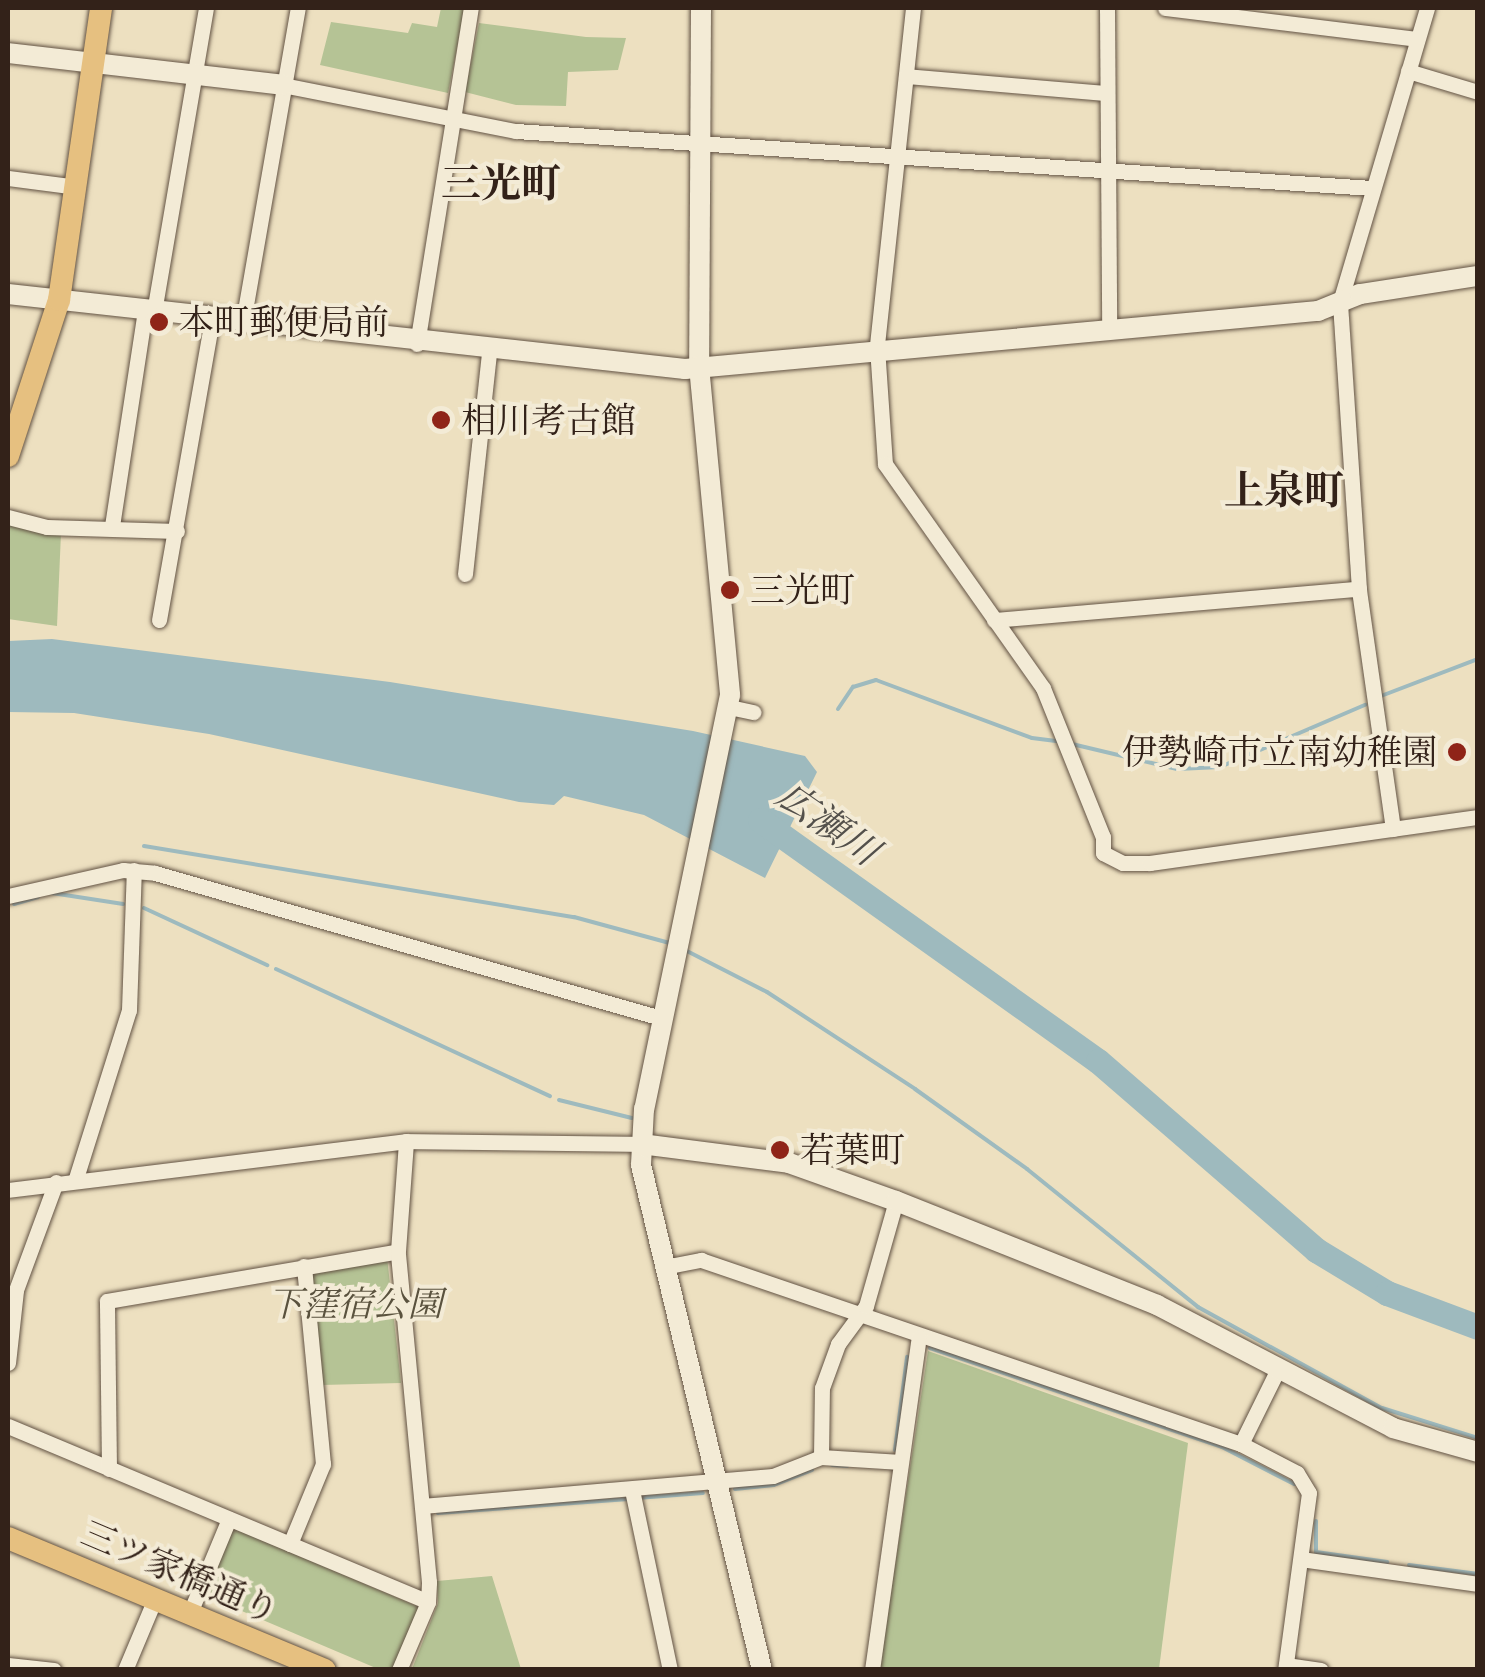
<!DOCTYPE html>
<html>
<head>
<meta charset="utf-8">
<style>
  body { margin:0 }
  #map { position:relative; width:1485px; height:1677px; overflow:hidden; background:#ede0c0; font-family:"Libre Caslon Text","Noto Serif JP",serif }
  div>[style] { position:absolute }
  .green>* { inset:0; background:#b5c395; transform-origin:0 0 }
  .water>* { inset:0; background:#9ebabe }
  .stream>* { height:4px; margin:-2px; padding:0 2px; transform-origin:2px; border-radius:2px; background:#9ebabe }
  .river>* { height:25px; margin:-12.5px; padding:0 12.5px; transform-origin:12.5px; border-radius:12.5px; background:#9ebabe }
  .roads { filter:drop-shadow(0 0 2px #625243) drop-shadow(0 0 2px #625243) }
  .street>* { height:15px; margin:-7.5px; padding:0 7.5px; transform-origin:7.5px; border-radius:7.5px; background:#f3ebd6 }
  .secondary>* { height:20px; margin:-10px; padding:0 10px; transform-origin:10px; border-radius:10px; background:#f3ebd6 }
  .primary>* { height:22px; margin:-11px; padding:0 11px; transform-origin:11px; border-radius:11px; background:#e6c080 }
  .dots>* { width:28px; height:28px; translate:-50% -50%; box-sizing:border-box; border:5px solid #f3ebd6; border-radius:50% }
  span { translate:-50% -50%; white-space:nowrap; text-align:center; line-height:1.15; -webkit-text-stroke:8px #f3ebd6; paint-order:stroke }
  .poi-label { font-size:35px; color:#332219 }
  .left { translate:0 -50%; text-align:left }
  .right { translate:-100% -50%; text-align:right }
  .park-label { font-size:35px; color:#5a523e; font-style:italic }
  .street-label { font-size:35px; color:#332219 }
  .water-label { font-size:38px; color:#53504b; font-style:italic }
  .quarter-label { font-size:40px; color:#332219; font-weight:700 }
  .frame { position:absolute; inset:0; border:10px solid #332219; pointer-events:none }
</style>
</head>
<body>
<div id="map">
  <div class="green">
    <i style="clip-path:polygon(441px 8px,465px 8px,448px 93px,320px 65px,331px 22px,408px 33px,412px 23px,437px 27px)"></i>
    <i style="clip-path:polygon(479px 23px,586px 37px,626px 38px,618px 70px,568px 72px,566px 106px,516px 105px,465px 92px)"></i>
    <i style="clip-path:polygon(8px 524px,61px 533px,57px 626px,8px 619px)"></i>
    <i style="clip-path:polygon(387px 1257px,401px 1383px,322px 1385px,311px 1276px,315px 1269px)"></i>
    <i style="clip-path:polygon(928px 1351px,1188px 1443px,1159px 1669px,879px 1670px)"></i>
    <i style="left:233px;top:1528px;width:204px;height:73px;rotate:23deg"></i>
    <i style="clip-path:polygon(492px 1576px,521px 1669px,412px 1669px,438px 1603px,437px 1581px)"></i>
  </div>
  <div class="water">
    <i style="clip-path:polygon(52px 639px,390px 682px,693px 731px,805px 756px,817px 772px,765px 878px,644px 815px,564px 796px,554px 805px,519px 802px,209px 734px,74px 713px,8px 712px,8px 641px)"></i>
  </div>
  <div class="stream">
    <i style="left:1381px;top:696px;width:104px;rotate:-20.9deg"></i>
    <i style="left:838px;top:709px;width:27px;rotate:-56deg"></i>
    <i style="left:853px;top:687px;width:24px;rotate:-17deg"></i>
    <i style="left:876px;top:680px;width:166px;rotate:20.4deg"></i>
    <i style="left:1032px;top:738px;width:26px;rotate:7deg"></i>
    <i style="left:1072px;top:744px;width:108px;rotate:13.4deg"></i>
    <i style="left:1177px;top:769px;width:43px;rotate:-2.7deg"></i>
    <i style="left:1220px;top:767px;width:158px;rotate:-23.2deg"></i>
    <i style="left:144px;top:846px;width:436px;rotate:9.4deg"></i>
    <i style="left:574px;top:917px;width:99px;rotate:15.2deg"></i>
    <i style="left:52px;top:893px;width:72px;rotate:8.8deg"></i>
    <i style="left:14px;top:904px;width:25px;rotate:-16deg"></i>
    <i style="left:144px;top:908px;width:136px;rotate:24.9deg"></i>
    <i style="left:683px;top:949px;width:94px;rotate:27.1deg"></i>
    <i style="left:767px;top:992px;width:177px;rotate:33.2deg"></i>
    <i style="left:915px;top:1089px;width:138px;rotate:35.5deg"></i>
    <i style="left:1027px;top:1169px;width:220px;rotate:38.9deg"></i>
    <i style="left:1198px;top:1307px;width:210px;rotate:28.8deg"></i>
    <i style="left:1382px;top:1408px;width:101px;rotate:17.4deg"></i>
    <i style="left:276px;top:969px;width:302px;rotate:24.9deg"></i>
    <i style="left:559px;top:1100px;width:75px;rotate:13.9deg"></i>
    <i style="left:930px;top:1348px;width:308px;rotate:18.7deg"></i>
    <i style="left:1222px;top:1447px;width:81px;rotate:27.2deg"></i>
    <i style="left:895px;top:1450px;width:94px;rotate:-82.6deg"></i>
    <i style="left:832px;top:1465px;width:15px;rotate:4deg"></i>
    <i style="left:735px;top:1489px;width:39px;rotate:-6deg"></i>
    <i style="left:774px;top:1485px;width:41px;rotate:-21.5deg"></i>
    <i style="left:637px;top:1498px;width:66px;rotate:-4.3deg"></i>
    <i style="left:438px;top:1513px;width:191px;rotate:-4.2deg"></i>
    <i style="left:1316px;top:1521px;width:31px;rotate:90deg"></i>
    <i style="left:1316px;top:1552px;width:72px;rotate:8deg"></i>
    <i style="left:1409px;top:1565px;width:70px;rotate:7.4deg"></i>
  </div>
  <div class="river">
    <i style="left:760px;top:820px;width:415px;rotate:35.5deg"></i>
    <i style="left:1098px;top:1061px;width:289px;rotate:40.9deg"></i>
    <i style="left:1316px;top:1250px;width:83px;rotate:31.2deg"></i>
    <i style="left:1387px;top:1293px;width:97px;rotate:20.5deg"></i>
  </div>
  <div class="roads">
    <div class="street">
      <i style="left:913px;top:8px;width:341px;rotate:96.1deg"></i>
      <i style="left:877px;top:347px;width:117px;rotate:86.1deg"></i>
      <i style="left:885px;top:464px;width:274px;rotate:54.8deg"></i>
      <i style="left:1043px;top:688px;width:161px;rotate:68.1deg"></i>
      <i style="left:1103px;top:837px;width:16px;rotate:90deg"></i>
      <i style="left:1103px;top:853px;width:22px;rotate:27deg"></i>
      <i style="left:1123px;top:863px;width:27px"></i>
      <i style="left:1150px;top:863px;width:331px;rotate:-8deg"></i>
      <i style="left:1107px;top:8px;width:322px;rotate:89.6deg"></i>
      <i style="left:1165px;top:8px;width:254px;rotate:7deg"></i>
      <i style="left:1408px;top:71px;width:73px;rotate:16.7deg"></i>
      <i style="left:906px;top:76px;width:201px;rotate:4.9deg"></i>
      <i style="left:283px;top:85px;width:237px;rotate:11.2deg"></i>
      <i style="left:516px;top:131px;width:857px;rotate:3.81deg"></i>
      <i style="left:8px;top:178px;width:70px;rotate:7.4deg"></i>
      <i style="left:154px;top:312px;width:308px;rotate:-80.3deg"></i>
      <i style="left:243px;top:322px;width:319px;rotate:-80.1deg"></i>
      <i style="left:417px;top:344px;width:340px;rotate:-80.9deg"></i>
      <i style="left:8px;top:517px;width:40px;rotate:14.4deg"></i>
      <i style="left:47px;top:527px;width:130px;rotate:1.8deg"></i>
      <i style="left:112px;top:526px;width:218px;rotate:-81.3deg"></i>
      <i style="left:465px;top:574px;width:223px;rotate:-83.8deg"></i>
      <i style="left:159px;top:620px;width:306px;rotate:-80deg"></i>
      <i style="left:994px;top:620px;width:366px;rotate:-4.9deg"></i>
      <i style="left:729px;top:707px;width:25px;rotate:12deg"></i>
      <i style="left:1393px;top:829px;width:242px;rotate:-98.1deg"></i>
      <i style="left:1359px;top:589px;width:288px;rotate:-93.8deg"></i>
      <i style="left:1340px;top:302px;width:307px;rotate:-73.5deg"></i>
      <i style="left:8px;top:896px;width:118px;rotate:-12.7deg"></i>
      <i style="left:123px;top:870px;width:32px;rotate:5deg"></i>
      <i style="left:155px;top:873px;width:526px;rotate:15.99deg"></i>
      <i style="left:76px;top:1178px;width:176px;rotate:-72.5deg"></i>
      <i style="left:129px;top:1010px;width:140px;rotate:-88deg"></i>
      <i style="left:8px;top:1190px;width:401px;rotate:-7deg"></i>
      <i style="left:406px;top:1141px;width:235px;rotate:0.7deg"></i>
      <i style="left:664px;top:1267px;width:38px;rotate:-11deg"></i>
      <i style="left:701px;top:1260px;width:570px;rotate:18.82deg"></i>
      <i style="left:1241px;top:1444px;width:63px;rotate:27.4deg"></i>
      <i style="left:1297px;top:1473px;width:23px;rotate:59deg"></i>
      <i style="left:1309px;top:1493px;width:179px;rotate:97.7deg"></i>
      <i style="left:8px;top:1363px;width:73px;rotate:-83.7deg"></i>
      <i style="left:16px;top:1290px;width:115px;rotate:-69.7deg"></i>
      <i style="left:8px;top:1426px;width:455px;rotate:22.7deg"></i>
      <i style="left:1241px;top:1444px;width:84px;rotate:-63.7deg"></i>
      <i style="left:821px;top:1457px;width:69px;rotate:-89.2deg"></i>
      <i style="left:822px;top:1388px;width:47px;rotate:-70deg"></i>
      <i style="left:838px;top:1344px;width:47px;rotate:-53.6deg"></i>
      <i style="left:866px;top:1306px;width:109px;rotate:-74.1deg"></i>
      <i style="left:109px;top:1469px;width:168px;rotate:-90.7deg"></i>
      <i style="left:107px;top:1301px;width:295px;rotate:-9.7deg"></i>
      <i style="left:632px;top:1490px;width:184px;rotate:78.1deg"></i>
      <i style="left:422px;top:1506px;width:352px;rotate:-4.9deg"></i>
      <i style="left:773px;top:1476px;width:52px;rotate:-21.6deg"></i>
      <i style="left:821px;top:1457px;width:80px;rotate:3.6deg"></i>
      <i style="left:290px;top:1544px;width:87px;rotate:-67.6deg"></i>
      <i style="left:323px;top:1464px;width:199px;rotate:-95.5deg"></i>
      <i style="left:1301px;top:1559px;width:179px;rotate:8deg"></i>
      <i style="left:189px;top:1615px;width:104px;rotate:-67.4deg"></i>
      <i style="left:8px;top:1665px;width:46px;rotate:6.2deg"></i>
      <i style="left:1286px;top:1665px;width:35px;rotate:8deg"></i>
      <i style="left:125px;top:1670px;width:75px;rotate:-67.2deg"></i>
      <i style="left:399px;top:1670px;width:74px;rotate:-66.9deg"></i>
      <i style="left:428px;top:1602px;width:20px;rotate:-87deg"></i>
      <i style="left:429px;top:1582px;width:332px;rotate:-95.4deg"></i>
      <i style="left:398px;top:1251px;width:110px;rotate:-85.8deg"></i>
      <i style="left:872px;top:1670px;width:336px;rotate:-82deg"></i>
    </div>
    <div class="secondary">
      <i style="left:701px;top:8px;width:358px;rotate:90.3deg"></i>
      <i style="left:699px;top:366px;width:330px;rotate:84.6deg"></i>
      <i style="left:730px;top:695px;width:423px;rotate:101.7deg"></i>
      <i style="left:644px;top:1109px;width:56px;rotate:93.1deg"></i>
      <i style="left:641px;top:1165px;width:519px;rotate:76.53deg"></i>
      <i style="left:8px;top:53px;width:277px;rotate:6.6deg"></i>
      <i style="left:8px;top:294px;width:681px;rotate:6.32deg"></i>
      <i style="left:685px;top:369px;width:636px;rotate:-5.24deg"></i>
      <i style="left:1318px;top:311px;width:45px;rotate:-22deg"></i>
      <i style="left:1360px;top:294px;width:119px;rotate:-8.7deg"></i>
      <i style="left:641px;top:1144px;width:149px;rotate:7.3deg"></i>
      <i style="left:789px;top:1163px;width:114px;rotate:19.6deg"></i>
      <i style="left:896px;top:1201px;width:281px;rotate:21.7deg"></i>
      <i style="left:1157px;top:1305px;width:266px;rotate:27.5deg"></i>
      <i style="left:1393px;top:1428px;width:88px;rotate:15.8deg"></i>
    </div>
    <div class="primary">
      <i style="left:8px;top:456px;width:164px;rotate:-71.9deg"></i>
      <i style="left:59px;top:300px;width:295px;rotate:-81.8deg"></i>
      <i style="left:8px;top:1538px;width:343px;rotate:22.6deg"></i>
    </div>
  </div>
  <div class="dots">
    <i style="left:159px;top:322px;background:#8f2418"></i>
    <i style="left:441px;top:420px;background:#8f2418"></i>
    <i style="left:730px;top:590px;background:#8f2418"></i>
    <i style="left:1457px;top:752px;background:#8f2418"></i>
    <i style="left:780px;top:1150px;background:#8f2418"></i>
  </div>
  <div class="poi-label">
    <span class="left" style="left:179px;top:322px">本町郵便局前</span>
    <span class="left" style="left:461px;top:420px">相川考古館</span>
    <span class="left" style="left:750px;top:590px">三光町</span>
    <span class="right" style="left:1437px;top:752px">伊勢崎市立南幼稚園</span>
    <span class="left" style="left:800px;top:1150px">若葉町</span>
  </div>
  <div class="park-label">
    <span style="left:355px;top:1304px">下窪宿公園</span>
  </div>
  <div class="street-label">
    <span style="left:180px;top:1572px;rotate:23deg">三ツ家橋通り</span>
  </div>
  <div class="water-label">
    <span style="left:828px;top:823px;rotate:35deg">広瀬川</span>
  </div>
  <div class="quarter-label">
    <span style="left:501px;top:183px">三光町</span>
    <span style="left:1284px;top:490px">上泉町</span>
  </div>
  <div class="frame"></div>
</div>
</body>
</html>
